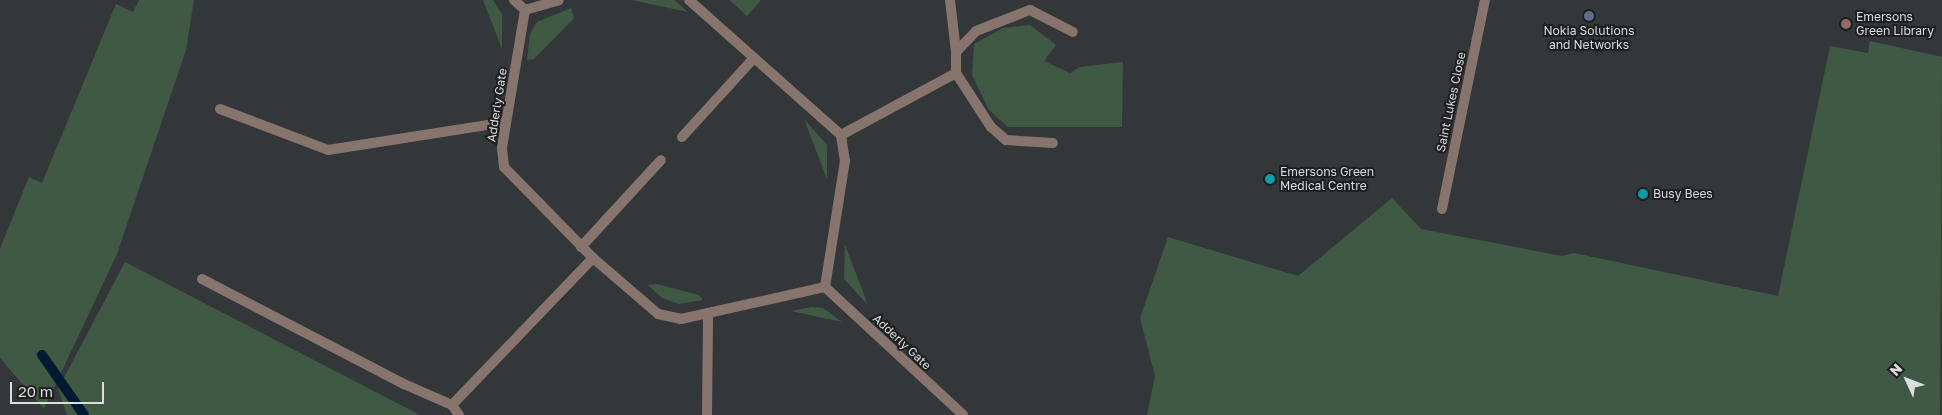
<!DOCTYPE html>
<html>
<head>
<meta charset="utf-8">
<style>
  body { margin:0 }
  #map { position:relative; width:1942px; height:415px; overflow:hidden; background:#343739; font-family:"Golos Text",sans-serif }
  div>[style] { position:absolute }
  .green>* { inset:0; background:#3f5944 }
  .stream>* { height:10px; margin:-5px; padding:0 5px; transform-origin:5px; border-radius:5px; background:#011a33 }
  .service>* { height:10px; margin:-5px; padding:0 5px; transform-origin:5px; border-radius:5px; background:#87746c }
  .minor>* { height:10px; margin:-5px; padding:0 5px; transform-origin:5px; border-radius:5px; background:#87746c }
  .dots>* { width:14px; height:14px; translate:-50% -50%; box-sizing:border-box; border:2px solid #1d1e1f; border-radius:50% }
  span { translate:-50% -50%; white-space:nowrap; text-align:center; line-height:1.15; -webkit-text-stroke:4px #1d1e1f; paint-order:stroke }
  .poi-label { font-size:12px; color:#dbdddf }
  .left { translate:0 -50%; text-align:left }
  .street-label { font-size:12px; color:#dbdddf }
  .north { position:absolute; left:1882px; top:355px; width:50px; height:50px; -webkit-text-stroke:4px #1d1e1f; paint-order:stroke; rotate:313deg; font-size:14px; font-weight:700; line-height:20px; text-align:center; color:#dbdddf }
  .north::after { content:''; display:block; margin:auto; width:18px; height:22px; background:#dbdddf; clip-path:polygon(50% 0,100% 100%,50% 72%,0 100%) }
  .scale { position:absolute; left:10px; top:382px; width:94px; height:22px; box-sizing:border-box; border:2px solid #dbdddf; border-top:0; padding-left:6px; font-size:15px; line-height:18px; white-space:nowrap; color:#dbdddf; -webkit-text-stroke:4px #1d1e1f; paint-order:stroke }
</style>
</head>
<body>
<div id="map">
  <div class="green">
    <i style="clip-path:polygon(139px 0,194px 0,186px 50px,117px 254px,44px 409px,0 358px,0 249px,29px 177px,42px 183px,116px 4px,133px 12px)"></i>
    <i style="clip-path:polygon(483px 0,493px 0,502px 14px,502px 49px)"></i>
    <i style="clip-path:polygon(631px 0,674px 0,688px 12px)"></i>
    <i style="clip-path:polygon(729px 0,761px 0,747px 16px)"></i>
    <i style="clip-path:polygon(571px 8px,574px 18px,534px 59px,527px 60px,530px 34px,537px 22px)"></i>
    <i style="clip-path:polygon(1030px 25px,1056px 45px,1044px 61px,1070px 73px,1080px 67px,1123px 62px,1122px 127px,1008px 127px,989px 110px,972px 75px,974px 44px,1003px 28px)"></i>
    <i style="clip-path:polygon(1870px 41px,1942px 57px,1940px 415px,1147px 415px,1155px 376px,1140px 318px,1168px 237px,1298px 276px,1392px 198px,1421px 229px,1562px 256px,1574px 253px,1778px 296px,1830px 46px,1868px 53px)"></i>
    <i style="clip-path:polygon(804px 119px,827px 145px,827px 179px)"></i>
    <i style="clip-path:polygon(845px 245px,868px 305px,844px 279px)"></i>
    <i style="clip-path:polygon(125px 262px,420px 415px,67px 415px,58px 389px)"></i>
    <i style="clip-path:polygon(657px 284px,699px 295px,703px 300px,679px 304px,662px 298px,648px 285px)"></i>
    <i style="clip-path:polygon(811px 307px,823px 308px,842px 322px,791px 311px)"></i>
  </div>
  <div class="stream">
    <i style="left:42px;top:355px;width:73px;rotate:55deg"></i>
  </div>
  <div class="service">
    <i style="left:950px;top:0;width:52px;rotate:83.4deg"></i>
    <i style="left:956px;top:52px;width:29px;rotate:-46deg"></i>
    <i style="left:976px;top:31px;width:58px;rotate:-21.3deg"></i>
    <i style="left:1030px;top:10px;width:48px;rotate:27.1deg"></i>
    <i style="left:220px;top:109px;width:116px;rotate:20.8deg"></i>
    <i style="left:328px;top:150px;width:180px;rotate:-8.9deg"></i>
    <i style="left:682px;top:137px;width:107px;rotate:-47.7deg"></i>
    <i style="left:581px;top:247px;width:118px;rotate:-47.4deg"></i>
    <i style="left:202px;top:279px;width:228px;rotate:27.5deg"></i>
    <i style="left:707px;top:415px;width:102px;rotate:-89.4deg"></i>
  </div>
  <div class="minor">
    <i style="left:514px;top:0;width:15px;rotate:42deg"></i>
    <i style="left:525px;top:10px;width:140px;rotate:99.5deg"></i>
    <i style="left:502px;top:148px;width:19px;rotate:84deg"></i>
    <i style="left:504px;top:167px;width:127px;rotate:45.6deg"></i>
    <i style="left:593px;top:258px;width:86px;rotate:40.7deg"></i>
    <i style="left:658px;top:314px;width:24px;rotate:12deg"></i>
    <i style="left:681px;top:319px;width:148px;rotate:-12.5deg"></i>
    <i style="left:825px;top:287px;width:128px;rotate:-81deg"></i>
    <i style="left:845px;top:161px;width:26px;rotate:-99deg"></i>
    <i style="left:841px;top:135px;width:203px;rotate:-138.4deg"></i>
    <i style="left:525px;top:10px;width:35px;rotate:-16deg"></i>
    <i style="left:956px;top:52px;width:21px;rotate:90deg"></i>
    <i style="left:956px;top:73px;width:64px;rotate:57.1deg"></i>
    <i style="left:991px;top:127px;width:20px;rotate:41deg"></i>
    <i style="left:1006px;top:140px;width:47px;rotate:3.7deg"></i>
    <i style="left:841px;top:135px;width:131px;rotate:-28.3deg"></i>
    <i style="left:1442px;top:209px;width:213px;rotate:-78.4deg"></i>
    <i style="left:825px;top:287px;width:188px;rotate:42.8deg"></i>
    <i style="left:404px;top:384px;width:52px;rotate:23.6deg"></i>
    <i style="left:452px;top:405px;width:204px;rotate:-46.2deg"></i>
    <i style="left:452px;top:405px;width:12px;rotate:55deg"></i>
  </div>
  <div class="dots">
    <i style="left:1589px;top:16px;background:#5c6f8a"></i>
    <i style="left:1846px;top:24px;background:#8d6e63"></i>
    <i style="left:1270px;top:179px;background:#0f9aa8"></i>
    <i style="left:1643px;top:194px;background:#0f9aa8"></i>
  </div>
  <div class="poi-label">
    <span class="left" style="left:1856px;top:24px">Emersons<br>Green Library</span>
    <span style="left:1589px;top:38px">Nokia Solutions<br>and Networks</span>
    <span class="left" style="left:1280px;top:179px">Emersons Green<br>Medical Centre</span>
    <span class="left" style="left:1653px;top:194px">Busy Bees</span>
  </div>
  <div class="street-label">
    <span style="left:1451px;top:102px;rotate:-78deg">Saint Lukes Close</span>
    <span style="left:497px;top:105px;rotate:-81deg">Adderly Gate</span>
    <span style="left:902px;top:342px;rotate:43deg">Adderly Gate</span>
  </div>
  <div class="north">N</div>
  <div class="scale">20 m</div>
</div>
</body>
</html>
